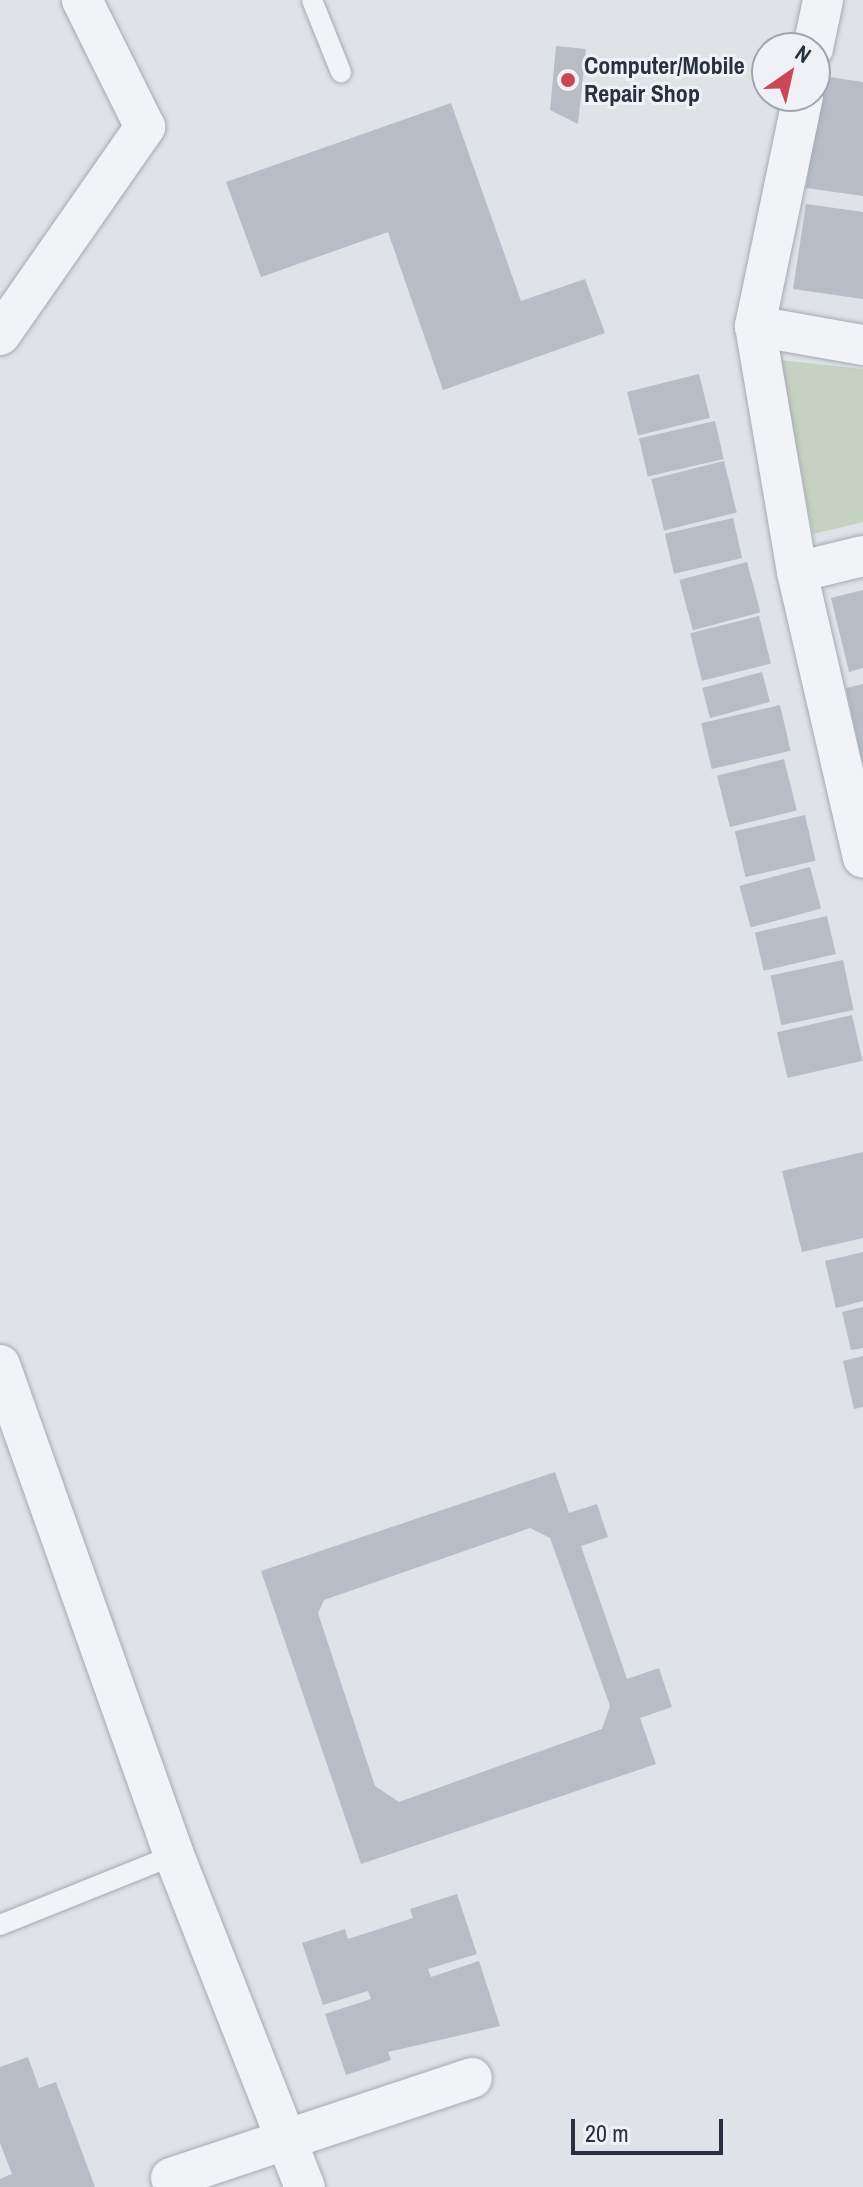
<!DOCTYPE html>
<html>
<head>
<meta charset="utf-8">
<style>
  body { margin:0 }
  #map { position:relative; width:863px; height:2187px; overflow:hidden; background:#dfe3e8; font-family:"Archivo Narrow",sans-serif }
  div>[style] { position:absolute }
  .green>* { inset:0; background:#c5d2c1 }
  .building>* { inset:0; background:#b7bcc5; transform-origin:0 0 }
  .roads { filter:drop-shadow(0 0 2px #a5aab2) drop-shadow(0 0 2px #a5aab2) }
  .lane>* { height:20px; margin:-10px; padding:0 10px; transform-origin:10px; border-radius:10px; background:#f2f3f7 }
  .street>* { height:40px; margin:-20px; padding:0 20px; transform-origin:20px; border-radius:20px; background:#f2f3f7 }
  .dots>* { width:22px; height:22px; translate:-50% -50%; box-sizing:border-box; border:4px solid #eff1f6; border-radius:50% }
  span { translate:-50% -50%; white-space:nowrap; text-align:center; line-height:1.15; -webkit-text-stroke:6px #eff1f6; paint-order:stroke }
  .poi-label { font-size:24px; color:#29303f; font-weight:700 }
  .left { translate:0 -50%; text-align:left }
  .north { position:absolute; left:751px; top:32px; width:80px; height:80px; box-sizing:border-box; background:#eff1f6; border:2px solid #a0a4ad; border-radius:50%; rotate:34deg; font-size:22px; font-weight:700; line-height:32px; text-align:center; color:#29303f }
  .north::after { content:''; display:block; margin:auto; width:28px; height:36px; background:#ca4757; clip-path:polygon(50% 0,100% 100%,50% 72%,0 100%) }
  .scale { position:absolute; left:571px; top:2119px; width:152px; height:36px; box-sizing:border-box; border:4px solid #29303f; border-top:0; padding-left:10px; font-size:24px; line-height:28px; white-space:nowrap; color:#29303f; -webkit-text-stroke:6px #eff1f6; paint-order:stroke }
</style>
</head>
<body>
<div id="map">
  <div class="green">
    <i style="clip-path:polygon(780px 360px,863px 369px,863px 522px,813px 534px)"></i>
  </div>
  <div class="building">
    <i style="clip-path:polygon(556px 46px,586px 49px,578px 124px,550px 110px)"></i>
    <i style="clip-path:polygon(822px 76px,863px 82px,863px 196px,806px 188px)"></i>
    <i style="clip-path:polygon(451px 103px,521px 301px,585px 279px,605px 333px,443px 390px,388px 232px,261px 277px,226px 182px)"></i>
    <i style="clip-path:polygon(806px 204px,863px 212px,863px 299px,793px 289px)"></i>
    <i style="left:699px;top:374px;width:45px;height:74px;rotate:76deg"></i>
    <i style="left:715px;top:421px;width:39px;height:78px;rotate:77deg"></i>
    <i style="left:724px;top:461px;width:53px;height:75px;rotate:76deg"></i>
    <i style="left:733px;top:518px;width:41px;height:70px;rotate:77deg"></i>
    <i style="left:747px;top:562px;width:52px;height:70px;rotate:75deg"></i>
    <i style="clip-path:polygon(863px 590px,863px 668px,849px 672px,831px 598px)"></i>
    <i style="left:759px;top:616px;width:49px;height:71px;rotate:76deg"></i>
    <i style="left:762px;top:672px;width:31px;height:62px;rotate:75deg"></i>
    <i style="clip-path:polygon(863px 684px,863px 761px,862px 761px,846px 688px)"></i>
    <i style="left:780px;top:705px;width:47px;height:81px;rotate:77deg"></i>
    <i style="left:784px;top:759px;width:53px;height:69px;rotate:76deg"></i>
    <i style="left:805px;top:815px;width:47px;height:72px;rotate:77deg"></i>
    <i style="left:810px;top:867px;width:43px;height:73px;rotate:75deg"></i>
    <i style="left:827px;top:916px;width:39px;height:74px;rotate:77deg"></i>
    <i style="left:843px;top:960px;width:51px;height:74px;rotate:78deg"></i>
    <i style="left:852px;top:1015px;width:47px;height:77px;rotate:77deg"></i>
    <i style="clip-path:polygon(863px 1152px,863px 1238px,802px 1252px,782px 1171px)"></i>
    <i style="clip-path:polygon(863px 1252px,863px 1301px,836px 1308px,825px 1261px)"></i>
    <i style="clip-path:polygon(863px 1307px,863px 1348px,851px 1350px,842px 1312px)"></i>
    <i style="clip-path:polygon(863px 1356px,863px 1407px,854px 1409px,843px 1361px)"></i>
    <i style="clip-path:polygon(evenodd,555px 1472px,569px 1513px,597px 1504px,608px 1537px,581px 1546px,627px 1679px,659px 1668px,672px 1707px,640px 1718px,656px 1764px,361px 1864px,261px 1571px,555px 1472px,530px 1528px,550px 1538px,610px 1706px,602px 1729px,399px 1802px,375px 1786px,318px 1613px,324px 1600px,530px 1528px)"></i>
    <i style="clip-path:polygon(457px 1894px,477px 1954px,428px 1969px,431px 1977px,479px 1961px,500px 2026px,388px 2052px,391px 2060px,346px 2075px,325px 2014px,371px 1999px,368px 1991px,323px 2005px,302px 1943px,345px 1929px,348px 1939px,413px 1918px,410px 1909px)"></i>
    <i style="clip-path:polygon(28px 2057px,39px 2088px,56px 2082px,95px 2187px,0 2187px,0 2179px,12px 2174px,0 2143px,0 2067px)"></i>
  </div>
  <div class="roads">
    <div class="lane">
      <i style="left:312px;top:0;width:78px;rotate:68.1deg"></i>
      <i style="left:0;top:1925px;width:188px;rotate:-21.9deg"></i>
    </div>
    <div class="street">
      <i style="left:813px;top:48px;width:49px;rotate:-78.2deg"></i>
      <i style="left:803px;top:96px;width:235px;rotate:101.8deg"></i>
      <i style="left:755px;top:326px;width:250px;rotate:80.3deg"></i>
      <i style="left:797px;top:572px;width:293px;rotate:77deg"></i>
      <i style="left:755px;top:326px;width:110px;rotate:10deg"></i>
      <i style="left:0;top:335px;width:254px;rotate:-55.1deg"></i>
      <i style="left:145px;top:127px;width:142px;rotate:-116.4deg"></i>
      <i style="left:797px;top:572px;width:68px;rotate:-13.6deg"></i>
      <i style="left:0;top:1365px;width:520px;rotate:70.45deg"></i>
      <i style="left:174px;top:1855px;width:357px;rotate:68.5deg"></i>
      <i style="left:171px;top:2178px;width:317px;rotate:-18.4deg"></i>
    </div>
  </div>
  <div class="dots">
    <i style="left:568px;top:80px;background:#ca4757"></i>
  </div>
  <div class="poi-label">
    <span class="left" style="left:584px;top:80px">Computer/Mobile<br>Repair Shop</span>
  </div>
  <div class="north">N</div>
  <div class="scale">20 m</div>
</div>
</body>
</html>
